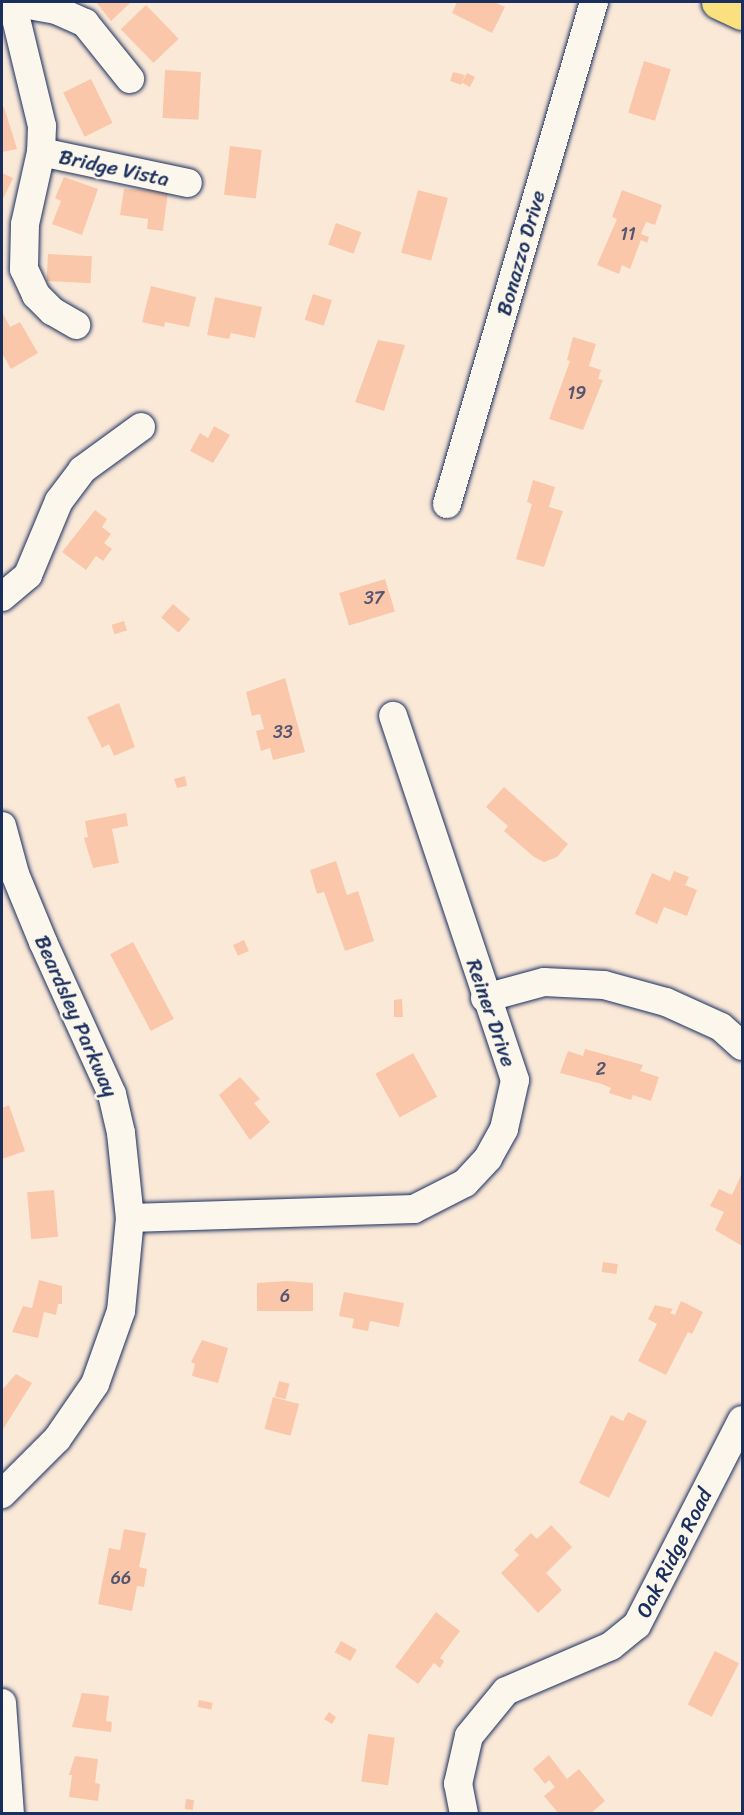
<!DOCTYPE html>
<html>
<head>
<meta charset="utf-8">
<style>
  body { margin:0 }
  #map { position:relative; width:744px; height:1815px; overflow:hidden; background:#fbe9d8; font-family:Sriracha,sans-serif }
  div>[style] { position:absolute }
  .building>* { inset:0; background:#fac7aa; transform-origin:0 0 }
  .roads { filter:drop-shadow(0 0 2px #1b2f5e) drop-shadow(0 0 2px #1b2f5e) }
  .minor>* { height:28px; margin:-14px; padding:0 14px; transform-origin:14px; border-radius:14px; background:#fbf7ec }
  .major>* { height:33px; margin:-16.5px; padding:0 16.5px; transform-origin:16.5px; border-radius:16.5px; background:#fae180 }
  span { translate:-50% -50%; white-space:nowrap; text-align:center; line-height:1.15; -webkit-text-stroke:5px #fbf7ec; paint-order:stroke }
  .number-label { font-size:18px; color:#535571 }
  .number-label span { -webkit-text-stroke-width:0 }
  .street-label { font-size:21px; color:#1b2f5e }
  .frame { position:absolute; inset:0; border:3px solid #1b2f5e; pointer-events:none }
</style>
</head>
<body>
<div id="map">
  <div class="building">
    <i style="clip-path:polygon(96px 2px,131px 2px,111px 21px)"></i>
    <i style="clip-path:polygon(457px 2px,494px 2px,505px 7px,492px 33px,452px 13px)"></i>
    <i style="left:146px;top:5px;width:47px;height:35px;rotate:46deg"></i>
    <i style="left:644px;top:61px;width:28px;height:54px;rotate:17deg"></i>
    <i style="left:165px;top:70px;width:36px;height:48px;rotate:3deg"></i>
    <i style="clip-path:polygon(453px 72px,465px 75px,461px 85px,450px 81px)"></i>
    <i style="left:467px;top:73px;width:9px;height:11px;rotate:27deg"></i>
    <i style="left:91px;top:79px;width:49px;height:31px;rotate:64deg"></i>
    <i style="clip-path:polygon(4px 107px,17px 149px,2px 152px,2px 108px)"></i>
    <i style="left:230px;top:146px;width:32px;height:49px;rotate:7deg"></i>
    <i style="clip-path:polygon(2px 173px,13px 178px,2px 201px)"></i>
    <i style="clip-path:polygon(64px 177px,98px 189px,82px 235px,52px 224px,61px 201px,55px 198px)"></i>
    <i style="clip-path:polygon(124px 189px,168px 191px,163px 231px,147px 229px,148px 219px,120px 215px)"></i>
    <i style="left:418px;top:190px;width:31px;height:65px;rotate:15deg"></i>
    <i style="clip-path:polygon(622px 190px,662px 205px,655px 225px,646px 222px,641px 234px,649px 237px,647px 243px,641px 240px,630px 269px,622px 265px,619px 274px,597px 265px,617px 219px,612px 217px)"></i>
    <i style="left:336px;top:223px;width:27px;height:23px;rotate:20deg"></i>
    <i style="left:48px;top:254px;width:44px;height:27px;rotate:3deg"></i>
    <i style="clip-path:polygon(151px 286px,196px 297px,189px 327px,165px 322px,164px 327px,142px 322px)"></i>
    <i style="left:313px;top:294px;width:20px;height:27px;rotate:18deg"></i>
    <i style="clip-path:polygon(215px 297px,262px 307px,255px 338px,231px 333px,229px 339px,207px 335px)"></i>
    <i style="clip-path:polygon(2px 312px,10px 327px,20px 322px,38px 353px,11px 369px,2px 353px)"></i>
    <i style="clip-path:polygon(573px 337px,596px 344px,589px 366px,601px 370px,598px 379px,603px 380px,583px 430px,549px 419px,570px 361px,567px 360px)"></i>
    <i style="clip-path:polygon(378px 340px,405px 345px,384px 411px,355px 402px)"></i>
    <i style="clip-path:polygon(214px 426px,230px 435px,213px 463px,190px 451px,200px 433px,208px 438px)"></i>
    <i style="clip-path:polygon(533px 480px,555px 487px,549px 507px,563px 511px,544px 567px,516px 559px,532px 504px,527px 502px)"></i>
    <i style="clip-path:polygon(95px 510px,107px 519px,102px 527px,111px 534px,104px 543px,112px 549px,103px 561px,96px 556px,86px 570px,62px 552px)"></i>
    <i style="left:385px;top:579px;width:34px;height:48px;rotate:73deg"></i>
    <i style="left:173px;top:604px;width:23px;height:18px;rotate:41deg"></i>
    <i style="left:124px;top:621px;width:10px;height:13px;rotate:73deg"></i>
    <i style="clip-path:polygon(285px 678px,305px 752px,273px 760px,270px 748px,261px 751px,256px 731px,264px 729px,260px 714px,252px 716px,246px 692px)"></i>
    <i style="clip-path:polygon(119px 703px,135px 747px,114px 756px,109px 744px,102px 748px,87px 717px)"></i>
    <i style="clip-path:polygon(185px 776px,187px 786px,177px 788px,174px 779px)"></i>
    <i style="clip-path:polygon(504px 787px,568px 844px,557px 857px,544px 862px,534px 857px,504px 831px,508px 826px,486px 807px)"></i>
    <i style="clip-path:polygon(126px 813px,128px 826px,112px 829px,119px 863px,93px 868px,84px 838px,88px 837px,85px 821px)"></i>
    <i style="clip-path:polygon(336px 861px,347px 895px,358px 891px,374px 941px,345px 951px,324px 892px,317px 894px,310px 870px)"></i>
    <i style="clip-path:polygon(674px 871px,689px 877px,685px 885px,697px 890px,687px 916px,664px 907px,657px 924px,635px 914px,652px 873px,670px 881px)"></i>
    <i style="left:244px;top:940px;width:12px;height:12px;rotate:66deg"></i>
    <i style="left:133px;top:942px;width:87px;height:26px;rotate:62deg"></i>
    <i style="clip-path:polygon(402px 999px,403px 1017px,394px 1017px,394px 1000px)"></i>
    <i style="clip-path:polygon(585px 1049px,643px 1065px,640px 1071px,659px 1077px,651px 1101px,633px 1095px,631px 1100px,609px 1093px,611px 1088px,602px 1084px,560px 1073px,568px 1051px,583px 1056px)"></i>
    <i style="left:413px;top:1053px;width:50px;height:43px;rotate:61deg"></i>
    <i style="clip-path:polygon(240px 1077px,260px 1099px,254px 1103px,270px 1122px,250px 1140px,219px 1095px)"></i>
    <i style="clip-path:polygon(9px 1105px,25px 1151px,2px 1159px,2px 1108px)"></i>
    <i style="clip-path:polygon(742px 1173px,742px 1246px,715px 1230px,724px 1212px,710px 1206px,719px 1189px,732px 1195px)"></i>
    <i style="left:54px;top:1190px;width:47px;height:27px;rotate:85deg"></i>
    <i style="left:603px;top:1262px;width:15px;height:10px;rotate:8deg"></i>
    <i style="clip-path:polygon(39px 1280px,62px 1286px,62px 1304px,58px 1304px,56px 1315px,44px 1312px,38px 1338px,12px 1332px,23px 1306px,32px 1308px)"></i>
    <i style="clip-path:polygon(287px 1281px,313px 1283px,313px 1311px,257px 1311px,257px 1283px)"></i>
    <i style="clip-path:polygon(344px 1292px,404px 1303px,399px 1327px,370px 1321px,368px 1331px,352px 1328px,354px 1319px,339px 1316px)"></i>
    <i style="clip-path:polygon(681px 1301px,703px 1312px,692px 1334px,688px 1332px,666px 1375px,638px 1361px,657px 1324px,648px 1319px,655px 1305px,673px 1309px,670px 1313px,675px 1315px)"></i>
    <i style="clip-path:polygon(202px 1340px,228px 1348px,218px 1383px,192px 1376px,195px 1364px,191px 1362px)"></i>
    <i style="clip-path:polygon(16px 1374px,32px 1383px,2px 1431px,2px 1390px)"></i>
    <i style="left:279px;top:1381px;width:11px;height:16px;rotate:15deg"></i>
    <i style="left:273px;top:1397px;width:27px;height:33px;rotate:15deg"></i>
    <i style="clip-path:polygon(628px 1412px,647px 1421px,609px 1498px,579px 1483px,611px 1415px,623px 1421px)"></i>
    <i style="clip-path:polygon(551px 1525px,572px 1547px,546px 1573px,562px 1590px,538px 1613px,501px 1573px,519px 1555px,514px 1550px,531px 1533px,537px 1539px)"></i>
    <i style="clip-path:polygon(124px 1529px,146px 1533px,139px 1567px,147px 1569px,144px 1587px,137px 1586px,132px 1611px,98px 1604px,109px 1548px,120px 1550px)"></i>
    <i style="clip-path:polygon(436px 1612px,460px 1631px,440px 1658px,444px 1661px,440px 1668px,434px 1663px,418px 1684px,395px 1667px)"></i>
    <i style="left:341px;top:1641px;width:18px;height:13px;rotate:29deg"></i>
    <i style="left:715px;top:1651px;width:27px;height:60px;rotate:27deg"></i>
    <i style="clip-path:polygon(82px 1693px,109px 1696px,106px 1721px,112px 1722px,111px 1732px,72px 1727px)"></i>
    <i style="left:199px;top:1700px;width:14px;height:7px;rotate:12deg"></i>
    <i style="clip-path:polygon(329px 1712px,336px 1717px,332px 1724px,324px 1719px)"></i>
    <i style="left:368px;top:1734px;width:27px;height:48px;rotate:8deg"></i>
    <i style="clip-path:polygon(549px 1755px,567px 1779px,579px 1769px,605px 1801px,590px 1814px,559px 1814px,544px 1796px,555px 1787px,549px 1780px,545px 1784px,533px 1769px)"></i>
    <i style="clip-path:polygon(75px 1756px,98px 1759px,95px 1783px,100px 1784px,98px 1801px,69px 1797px,72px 1775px,69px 1775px)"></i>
    <i style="left:186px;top:1799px;width:8px;height:10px;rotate:7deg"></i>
  </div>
  <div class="roads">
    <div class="minor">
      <i style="left:12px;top:2px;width:128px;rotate:76.4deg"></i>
      <i style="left:42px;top:126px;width:26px;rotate:92deg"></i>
      <i style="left:41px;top:152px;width:74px;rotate:102.5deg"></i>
      <i style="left:25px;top:224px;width:45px;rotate:91.3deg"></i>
      <i style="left:24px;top:269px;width:29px;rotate:65deg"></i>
      <i style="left:36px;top:295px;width:23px;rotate:45deg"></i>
      <i style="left:52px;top:311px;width:28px;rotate:30deg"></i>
      <i style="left:12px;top:2px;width:45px;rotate:10.3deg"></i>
      <i style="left:56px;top:10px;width:32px;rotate:24deg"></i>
      <i style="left:85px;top:23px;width:72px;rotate:51.2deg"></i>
      <i style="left:41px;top:152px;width:150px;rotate:11.9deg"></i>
      <i style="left:447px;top:504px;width:523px;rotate:-73.68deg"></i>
      <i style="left:2px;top:597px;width:34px;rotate:-40deg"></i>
      <i style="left:28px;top:575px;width:80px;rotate:-67.3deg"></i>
      <i style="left:59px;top:501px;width:39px;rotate:-53deg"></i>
      <i style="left:82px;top:470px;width:73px;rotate:-36.1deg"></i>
      <i style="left:2px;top:826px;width:50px;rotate:74.8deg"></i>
      <i style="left:15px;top:874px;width:74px;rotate:67.6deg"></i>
      <i style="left:43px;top:942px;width:167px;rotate:65.6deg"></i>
      <i style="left:112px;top:1094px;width:40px;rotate:77deg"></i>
      <i style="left:121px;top:1133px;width:85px;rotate:84deg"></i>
      <i style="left:130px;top:1218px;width:93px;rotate:95.5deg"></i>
      <i style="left:121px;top:1311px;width:77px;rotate:109.6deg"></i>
      <i style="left:95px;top:1384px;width:67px;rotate:124.6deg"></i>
      <i style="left:57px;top:1439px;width:78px;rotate:135deg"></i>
      <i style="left:485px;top:998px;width:61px;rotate:-15.2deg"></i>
      <i style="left:544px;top:982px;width:60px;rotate:2.9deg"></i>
      <i style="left:604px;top:985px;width:64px;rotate:15.3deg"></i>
      <i style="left:666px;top:1002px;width:60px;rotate:24.4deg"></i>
      <i style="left:721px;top:1027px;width:28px;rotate:42deg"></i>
      <i style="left:130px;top:1218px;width:284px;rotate:-1.8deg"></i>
      <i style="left:414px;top:1209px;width:57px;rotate:-27deg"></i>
      <i style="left:465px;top:1183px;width:34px;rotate:-47deg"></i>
      <i style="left:488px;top:1158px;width:33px;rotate:-61deg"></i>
      <i style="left:504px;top:1129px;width:50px;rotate:-77.3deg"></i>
      <i style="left:515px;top:1080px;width:384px;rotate:-108.5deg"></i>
      <i style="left:2px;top:1703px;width:111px;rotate:85.9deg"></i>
      <i style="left:464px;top:1814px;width:31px;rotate:-101deg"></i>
      <i style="left:458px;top:1784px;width:49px;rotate:-77.1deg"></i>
      <i style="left:469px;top:1736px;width:58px;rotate:-50.6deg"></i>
      <i style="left:506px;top:1691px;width:114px;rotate:-23.2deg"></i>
      <i style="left:611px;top:1646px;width:33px;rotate:-39deg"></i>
      <i style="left:637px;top:1625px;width:230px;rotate:-62.9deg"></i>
    </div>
    <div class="major">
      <i style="left:718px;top:2px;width:26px;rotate:25deg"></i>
    </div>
  </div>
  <div class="number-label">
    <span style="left:628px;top:234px">11</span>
    <span style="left:577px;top:393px">19</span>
    <span style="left:374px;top:598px">37</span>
    <span style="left:283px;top:732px">33</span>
    <span style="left:601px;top:1069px">2</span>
    <span style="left:285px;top:1296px">6</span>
    <span style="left:121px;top:1578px">66</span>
  </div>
  <div class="street-label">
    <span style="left:114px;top:168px;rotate:12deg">Bridge Vista</span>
    <span style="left:521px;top:253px;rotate:-74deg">Bonazzo Drive</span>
    <span style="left:491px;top:1013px;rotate:71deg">Reiner Drive</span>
    <span style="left:76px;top:1016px;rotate:66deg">Beardsley Parkway</span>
    <span style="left:674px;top:1553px;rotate:-63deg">Oak Ridge Road</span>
  </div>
  <div class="frame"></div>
</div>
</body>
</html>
